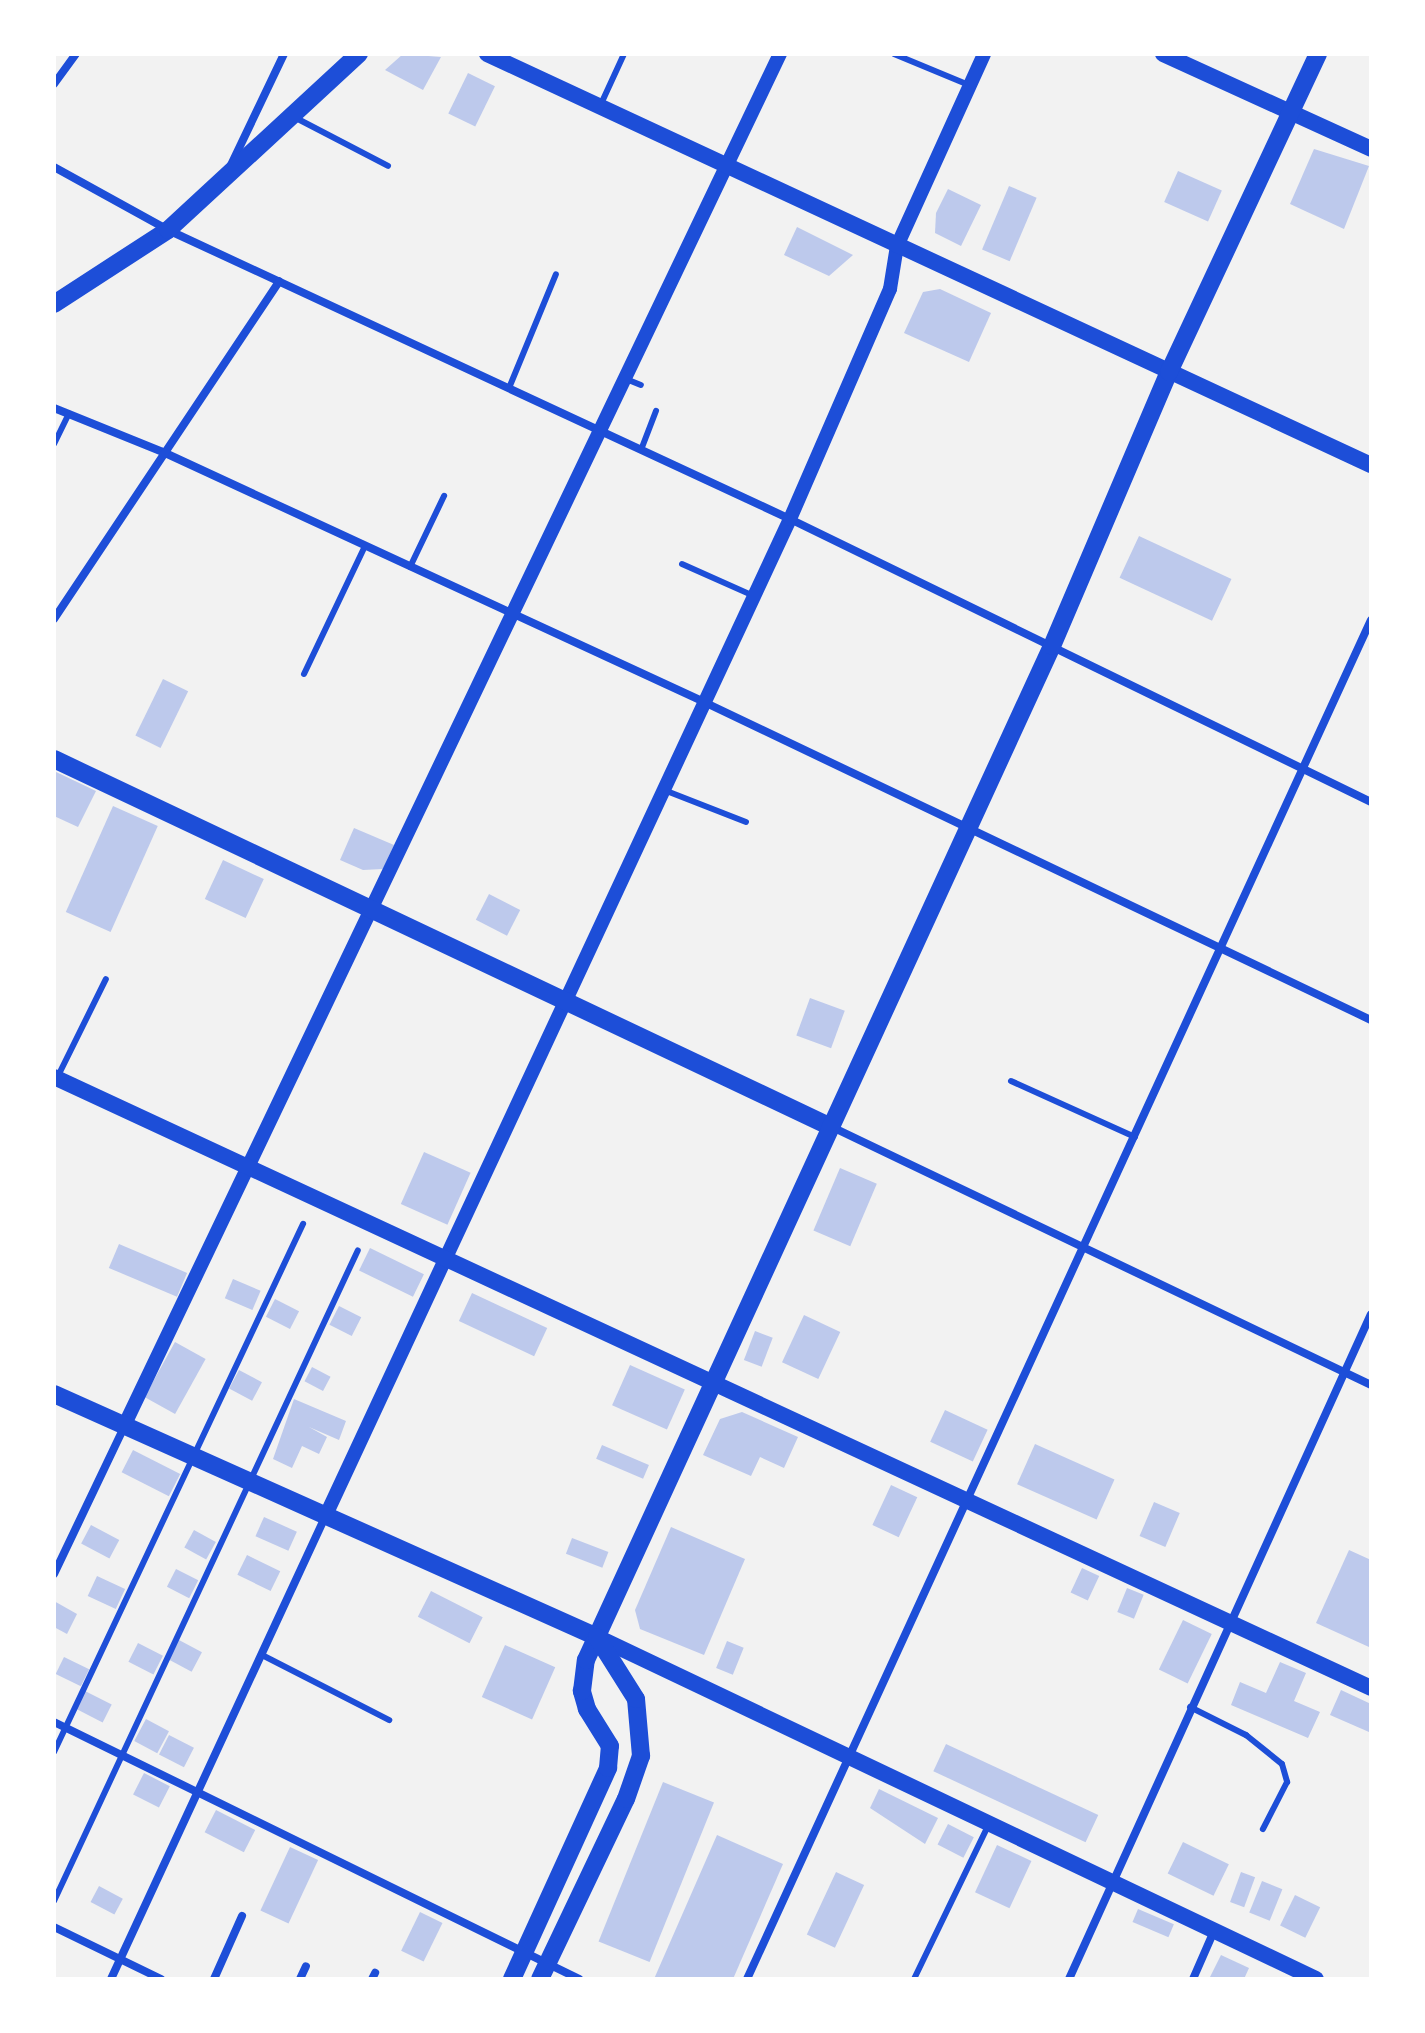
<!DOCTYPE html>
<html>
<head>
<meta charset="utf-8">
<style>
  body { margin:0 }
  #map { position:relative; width:1425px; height:2033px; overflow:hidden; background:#f2f2f2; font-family:Mulish,sans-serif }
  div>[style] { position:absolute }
  .building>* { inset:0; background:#bdc9ec; transform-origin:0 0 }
  .service>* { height:6px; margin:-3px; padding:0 3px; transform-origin:3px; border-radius:3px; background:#1d4ed8 }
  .minor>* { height:8px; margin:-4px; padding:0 4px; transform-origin:4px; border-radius:4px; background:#1d4ed8 }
  .tertiary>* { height:14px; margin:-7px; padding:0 7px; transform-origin:7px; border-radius:7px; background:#1d4ed8 }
  .secondary>* { height:16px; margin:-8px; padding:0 8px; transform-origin:8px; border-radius:8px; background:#1d4ed8 }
  .primary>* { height:18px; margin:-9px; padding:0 9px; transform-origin:9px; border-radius:9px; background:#1d4ed8 }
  span { translate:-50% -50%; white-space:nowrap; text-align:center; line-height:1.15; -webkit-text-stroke:7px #fff; paint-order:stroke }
  .frame { position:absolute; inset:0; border:56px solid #fff; pointer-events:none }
</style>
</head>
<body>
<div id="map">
  <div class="building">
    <i style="clip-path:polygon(403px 54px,441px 57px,423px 90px,385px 70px)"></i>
    <i style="left:468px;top:73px;width:30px;height:45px;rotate:26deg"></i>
    <i style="clip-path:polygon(1314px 149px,1369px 166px,1344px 229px,1290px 204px)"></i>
    <i style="left:1178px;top:171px;width:48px;height:34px;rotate:24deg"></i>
    <i style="left:1009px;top:186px;width:30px;height:69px;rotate:23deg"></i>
    <i style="clip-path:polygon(948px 189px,981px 205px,961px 246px,935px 233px,936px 213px)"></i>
    <i style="clip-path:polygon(797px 227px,853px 255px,829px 276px,784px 255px)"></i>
    <i style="clip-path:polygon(940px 289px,991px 313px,969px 362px,904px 333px,923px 292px)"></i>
    <i style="left:1139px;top:536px;width:102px;height:46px;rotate:25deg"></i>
    <i style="left:163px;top:679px;width:28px;height:63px;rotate:26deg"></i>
    <i style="clip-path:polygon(54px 771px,96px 791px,78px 827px,54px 816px)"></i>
    <i style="left:113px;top:806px;width:49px;height:116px;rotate:24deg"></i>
    <i style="clip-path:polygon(354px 828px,394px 845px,383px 869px,363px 870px,340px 860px)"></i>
    <i style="left:223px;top:860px;width:45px;height:43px;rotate:25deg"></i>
    <i style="left:489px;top:894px;width:35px;height:29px;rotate:27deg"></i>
    <i style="left:810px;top:998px;width:37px;height:40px;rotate:20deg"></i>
    <i style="left:424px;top:1152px;width:51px;height:57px;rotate:24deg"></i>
    <i style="left:840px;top:1168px;width:40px;height:68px;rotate:23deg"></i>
    <i style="left:119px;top:1244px;width:74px;height:26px;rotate:23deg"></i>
    <i style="left:370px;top:1248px;width:60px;height:25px;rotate:26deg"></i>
    <i style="left:233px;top:1279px;width:30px;height:21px;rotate:23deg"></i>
    <i style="left:472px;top:1293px;width:83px;height:31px;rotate:25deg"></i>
    <i style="left:275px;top:1299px;width:27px;height:20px;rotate:27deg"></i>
    <i style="left:339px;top:1306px;width:25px;height:21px;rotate:27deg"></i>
    <i style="left:804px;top:1315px;width:40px;height:52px;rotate:25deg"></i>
    <i style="left:755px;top:1331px;width:19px;height:31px;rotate:21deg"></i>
    <i style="left:175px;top:1342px;width:35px;height:63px;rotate:29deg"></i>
    <i style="left:630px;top:1365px;width:60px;height:44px;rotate:24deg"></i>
    <i style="left:312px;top:1367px;width:21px;height:16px;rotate:28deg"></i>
    <i style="left:239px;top:1370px;width:26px;height:21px;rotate:28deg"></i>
    <i style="clip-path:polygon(294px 1399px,346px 1421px,339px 1440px,309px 1427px,327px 1437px,319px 1454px,302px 1446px,292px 1468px,273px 1459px)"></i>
    <i style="left:945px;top:1410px;width:47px;height:35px;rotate:25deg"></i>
    <i style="clip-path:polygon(742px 1412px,798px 1437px,784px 1468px,760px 1457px,751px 1476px,703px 1455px,720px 1419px)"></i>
    <i style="left:1035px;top:1444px;width:87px;height:44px;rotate:24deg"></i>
    <i style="left:602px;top:1445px;width:51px;height:15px;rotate:23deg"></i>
    <i style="left:133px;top:1450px;width:53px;height:25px;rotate:27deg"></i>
    <i style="left:891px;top:1485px;width:29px;height:44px;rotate:25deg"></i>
    <i style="left:1154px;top:1502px;width:28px;height:37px;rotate:23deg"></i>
    <i style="left:264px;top:1517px;width:36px;height:21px;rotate:24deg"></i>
    <i style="left:91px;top:1525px;width:32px;height:21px;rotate:28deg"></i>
    <i style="clip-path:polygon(671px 1527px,745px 1559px,704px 1655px,640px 1629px,635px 1610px)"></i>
    <i style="left:194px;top:1530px;width:25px;height:20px;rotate:29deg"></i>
    <i style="left:572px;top:1538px;width:39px;height:17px;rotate:21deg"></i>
    <i style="clip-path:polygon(1349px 1550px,1371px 1560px,1369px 1647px,1316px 1623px)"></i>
    <i style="left:247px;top:1555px;width:37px;height:22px;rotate:26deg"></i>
    <i style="left:1082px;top:1568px;width:19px;height:27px;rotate:25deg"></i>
    <i style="left:176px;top:1569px;width:25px;height:20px;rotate:27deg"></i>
    <i style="left:97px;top:1576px;width:31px;height:22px;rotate:25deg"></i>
    <i style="left:1127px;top:1588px;width:18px;height:26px;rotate:22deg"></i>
    <i style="left:431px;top:1591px;width:58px;height:29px;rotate:27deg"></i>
    <i style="clip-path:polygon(54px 1601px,77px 1614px,67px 1634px,54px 1627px)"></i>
    <i style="left:1183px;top:1620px;width:32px;height:55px;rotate:26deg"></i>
    <i style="left:179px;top:1640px;width:26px;height:22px;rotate:28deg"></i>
    <i style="left:727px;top:1641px;width:18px;height:29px;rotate:22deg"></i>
    <i style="left:138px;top:1643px;width:28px;height:21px;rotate:27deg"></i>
    <i style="left:505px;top:1645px;width:55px;height:57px;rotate:24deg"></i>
    <i style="left:64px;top:1657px;width:28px;height:19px;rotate:26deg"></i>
    <i style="clip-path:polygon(1280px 1662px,1306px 1673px,1294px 1701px,1320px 1712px,1308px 1738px,1231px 1705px,1240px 1682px,1266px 1693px)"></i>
    <i style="clip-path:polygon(1341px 1690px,1371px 1704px,1369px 1732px,1330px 1715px)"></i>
    <i style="left:85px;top:1691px;width:30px;height:20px;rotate:27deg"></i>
    <i style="left:146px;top:1719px;width:26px;height:25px;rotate:28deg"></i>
    <i style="left:169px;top:1735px;width:28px;height:22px;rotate:27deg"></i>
    <i style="left:946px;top:1744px;width:168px;height:30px;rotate:25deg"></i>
    <i style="left:144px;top:1773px;width:29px;height:24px;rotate:27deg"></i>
    <i style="left:663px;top:1782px;width:55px;height:172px;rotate:22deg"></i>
    <i style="clip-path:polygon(879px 1789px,938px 1818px,925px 1844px,870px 1808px)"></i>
    <i style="left:216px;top:1810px;width:44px;height:25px;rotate:27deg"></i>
    <i style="left:948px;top:1824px;width:29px;height:23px;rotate:27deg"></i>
    <i style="clip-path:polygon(717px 1835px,783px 1864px,733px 1979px,654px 1979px)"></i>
    <i style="left:1183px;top:1842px;width:51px;height:35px;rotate:26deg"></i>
    <i style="left:997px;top:1845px;width:38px;height:52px;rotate:25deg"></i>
    <i style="left:290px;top:1847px;width:31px;height:70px;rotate:25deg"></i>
    <i style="left:836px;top:1872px;width:31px;height:69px;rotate:25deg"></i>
    <i style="left:1241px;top:1872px;width:15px;height:32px;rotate:20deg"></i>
    <i style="left:1262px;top:1881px;width:22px;height:34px;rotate:22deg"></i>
    <i style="left:99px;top:1886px;width:27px;height:18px;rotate:28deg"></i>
    <i style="left:1295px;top:1895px;width:28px;height:34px;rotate:26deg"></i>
    <i style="left:1138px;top:1909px;width:39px;height:14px;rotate:23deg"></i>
    <i style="left:420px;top:1912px;width:25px;height:43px;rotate:26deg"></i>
    <i style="clip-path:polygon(1221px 1955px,1249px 1968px,1244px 1979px,1209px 1979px)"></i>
  </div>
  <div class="service">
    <i style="left:894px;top:54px;width:81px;rotate:22.5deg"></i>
    <i style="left:601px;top:104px;width:55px;rotate:-65.3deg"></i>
    <i style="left:294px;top:117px;width:106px;rotate:27.5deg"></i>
    <i style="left:626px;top:379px;width:16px;rotate:22deg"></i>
    <i style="left:509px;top:388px;width:123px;rotate:-67.6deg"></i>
    <i style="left:54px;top:444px;width:34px;rotate:-64deg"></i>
    <i style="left:641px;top:450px;width:42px;rotate:-69deg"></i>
    <i style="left:682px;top:564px;width:79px;rotate:24deg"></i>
    <i style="left:410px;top:567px;width:79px;rotate:-64.4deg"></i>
    <i style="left:304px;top:674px;width:142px;rotate:-64.5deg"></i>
    <i style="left:664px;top:790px;width:88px;rotate:21.3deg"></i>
    <i style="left:58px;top:1076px;width:108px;rotate:-63.7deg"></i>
    <i style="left:1011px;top:1081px;width:136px;rotate:24.3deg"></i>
    <i style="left:262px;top:1655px;width:143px;rotate:27.1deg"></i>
    <i style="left:1190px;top:1707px;width:63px;rotate:26.6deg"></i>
    <i style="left:1246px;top:1735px;width:46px;rotate:38.9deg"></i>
    <i style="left:1282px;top:1764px;width:19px;rotate:74deg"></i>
    <i style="left:1287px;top:1782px;width:53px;rotate:117.1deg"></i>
    <i style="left:54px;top:1752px;width:584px;rotate:-64.75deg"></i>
    <i style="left:54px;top:1901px;width:718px;rotate:-64.97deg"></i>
    <i style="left:914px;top:1979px;width:172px;rotate:-64.2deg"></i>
  </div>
  <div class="minor">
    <i style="left:54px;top:84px;width:37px;rotate:-54deg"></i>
    <i style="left:231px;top:165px;width:123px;rotate:-64.5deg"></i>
    <i style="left:54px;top:167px;width:130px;rotate:28.9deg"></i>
    <i style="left:168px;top:230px;width:686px;rotate:24.92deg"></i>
    <i style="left:790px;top:519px;width:646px;rotate:25.97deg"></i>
    <i style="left:54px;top:408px;width:118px;rotate:22deg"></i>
    <i style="left:163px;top:452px;width:596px;rotate:24.8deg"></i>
    <i style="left:704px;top:702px;width:739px;rotate:25.49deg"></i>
    <i style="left:54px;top:619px;width:406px;rotate:-56.3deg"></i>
    <i style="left:832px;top:1127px;width:598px;rotate:25.58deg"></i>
    <i style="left:54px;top:1574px;width:163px;rotate:-64.5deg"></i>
    <i style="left:54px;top:1722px;width:585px;rotate:26.08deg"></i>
    <i style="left:54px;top:1927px;width:119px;rotate:25.9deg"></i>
    <i style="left:111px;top:1979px;width:511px;rotate:-65.14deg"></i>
    <i style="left:214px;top:1979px;width:69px;rotate:-66deg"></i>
    <i style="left:300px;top:1979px;width:14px;rotate:-65deg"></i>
    <i style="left:372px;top:1979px;width:7px;rotate:-63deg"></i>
    <i style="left:747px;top:1979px;width:1495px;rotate:-65.34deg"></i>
    <i style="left:1069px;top:1979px;width:730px;rotate:-65.58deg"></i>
    <i style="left:1193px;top:1979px;width:52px;rotate:-66.4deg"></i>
  </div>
  <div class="tertiary">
    <i style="left:125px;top:1424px;width:1519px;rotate:-64.45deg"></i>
    <i style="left:326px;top:1515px;width:1099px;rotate:-65.02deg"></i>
    <i style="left:790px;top:519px;width:251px;rotate:-66.5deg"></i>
    <i style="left:890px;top:289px;width:44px;rotate:-80.8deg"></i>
    <i style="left:897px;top:246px;width:211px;rotate:-65.6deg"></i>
  </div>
  <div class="secondary">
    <i style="left:487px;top:54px;width:975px;rotate:24.94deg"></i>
    <i style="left:1163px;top:54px;width:229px;rotate:24.5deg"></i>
    <i style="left:54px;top:1077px;width:1452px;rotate:24.89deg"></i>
    <i style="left:597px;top:1637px;width:796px;rotate:25.44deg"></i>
  </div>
  <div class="primary">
    <i style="left:54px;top:304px;width:136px;rotate:-33deg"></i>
    <i style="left:168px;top:230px;width:260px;rotate:-42.7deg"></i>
    <i style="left:54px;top:759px;width:860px;rotate:25.34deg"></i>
    <i style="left:54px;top:1394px;width:595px;rotate:24.11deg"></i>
    <i style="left:512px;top:1979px;width:232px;rotate:-65.5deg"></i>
    <i style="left:608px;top:1768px;width:22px;rotate:-85deg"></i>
    <i style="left:610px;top:1746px;width:44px;rotate:-121.9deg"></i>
    <i style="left:587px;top:1709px;width:19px;rotate:-106deg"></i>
    <i style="left:582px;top:1691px;width:31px;rotate:-83deg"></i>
    <i style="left:586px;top:1660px;width:1116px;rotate:-65.32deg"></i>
    <i style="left:1052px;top:646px;width:298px;rotate:-66.9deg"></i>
    <i style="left:1169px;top:372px;width:351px;rotate:-64.9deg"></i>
    <i style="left:540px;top:1979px;width:199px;rotate:-64.5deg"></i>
    <i style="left:626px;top:1799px;width:46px;rotate:-70.8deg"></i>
    <i style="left:641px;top:1756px;width:57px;rotate:-95deg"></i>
    <i style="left:636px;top:1699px;width:73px;rotate:-122.2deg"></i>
  </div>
  <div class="frame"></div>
</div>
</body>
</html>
